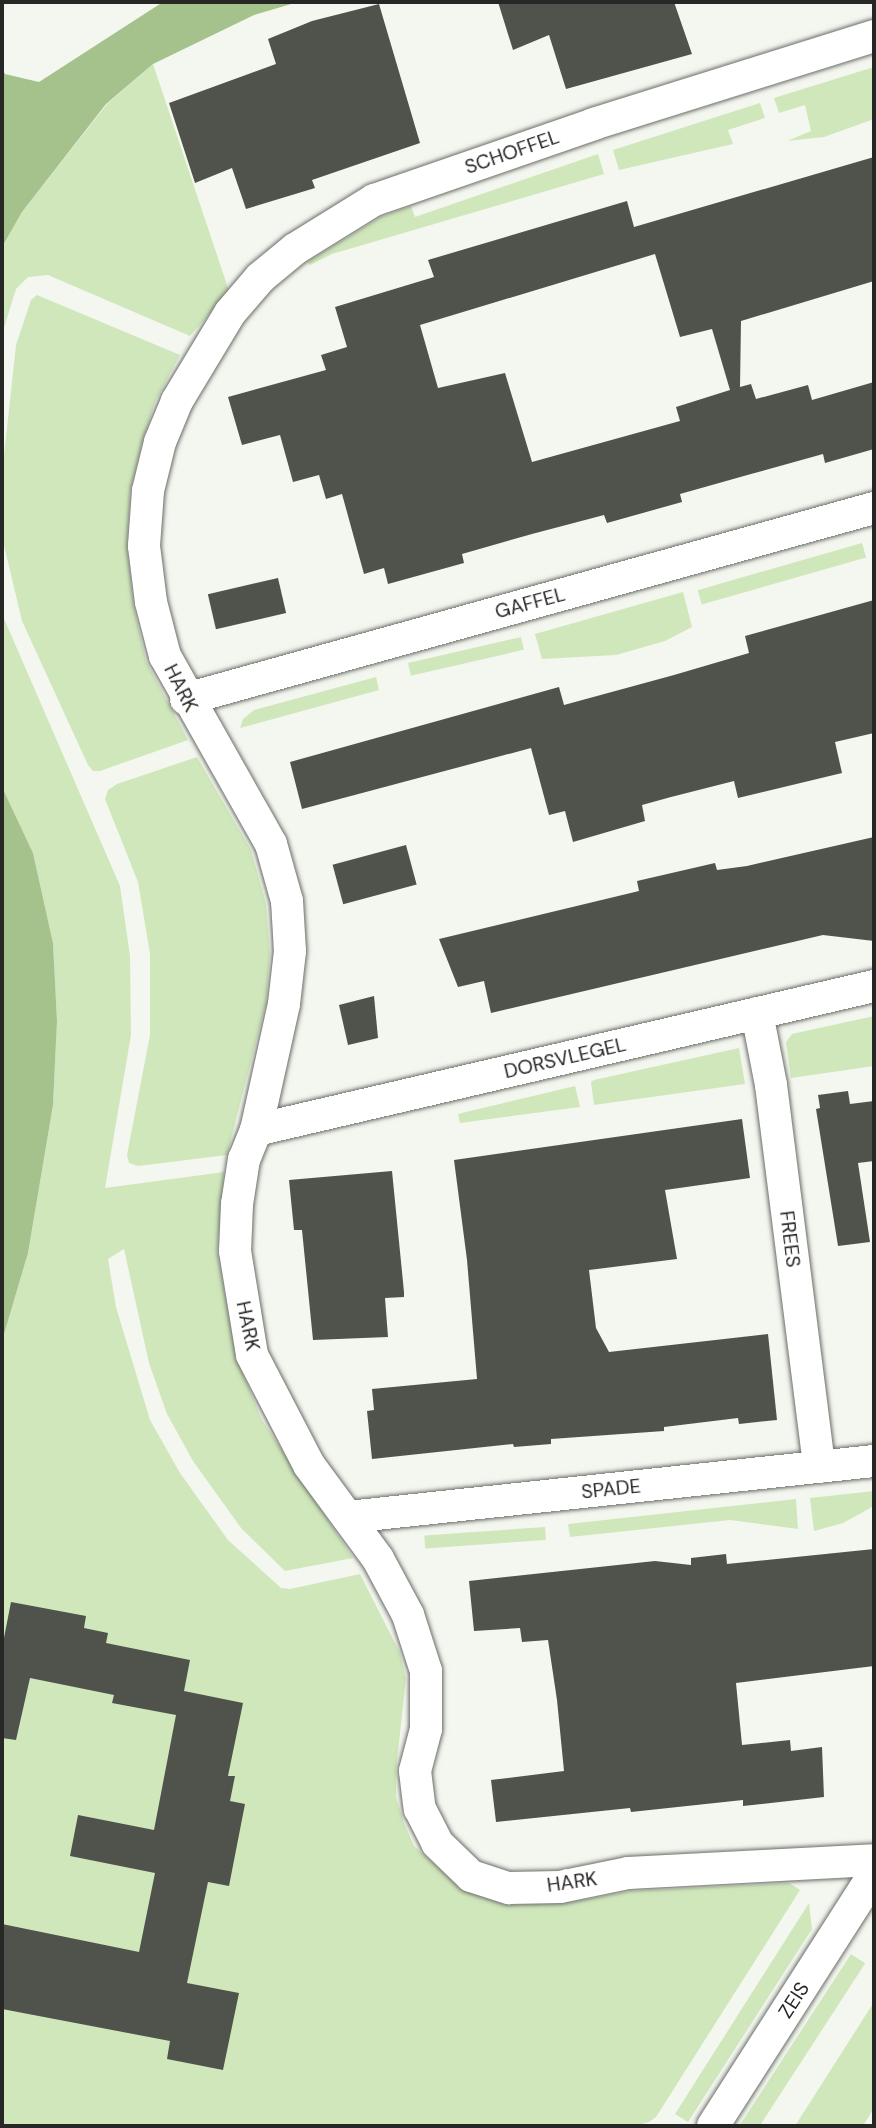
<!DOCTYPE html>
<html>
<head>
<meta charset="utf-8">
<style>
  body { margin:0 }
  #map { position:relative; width:876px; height:2128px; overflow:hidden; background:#f3f7ef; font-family:"DM Sans",sans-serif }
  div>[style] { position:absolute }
  .green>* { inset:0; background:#d0e7bc; transform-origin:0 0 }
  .water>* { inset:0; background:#a5c18c }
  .building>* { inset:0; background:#4f534c; transform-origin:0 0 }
  .roads { filter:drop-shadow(0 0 2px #6b6e68) drop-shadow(0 0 2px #6b6e68) }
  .minor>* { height:32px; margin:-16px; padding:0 16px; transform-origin:16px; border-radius:16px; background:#fff }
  span { translate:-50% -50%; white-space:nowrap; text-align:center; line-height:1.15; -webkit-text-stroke:8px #fff; paint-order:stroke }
  .street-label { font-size:20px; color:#272825 }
  .frame { position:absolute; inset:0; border:4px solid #272825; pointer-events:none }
</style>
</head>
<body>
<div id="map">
  <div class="green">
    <i style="clip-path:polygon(153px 64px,229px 291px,190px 336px,48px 275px,28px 277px,16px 289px,2px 334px,2px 247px,22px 212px,107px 104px)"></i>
    <i style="clip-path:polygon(874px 67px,874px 119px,824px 137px,787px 141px,811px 131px,805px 105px,779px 113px,774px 98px)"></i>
    <i style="clip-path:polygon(760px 103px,765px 118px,728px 130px,733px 144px,619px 170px,613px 150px)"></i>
    <i style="clip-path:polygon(598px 154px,604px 174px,332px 254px,310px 265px,307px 262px,381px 217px,411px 206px,415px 217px)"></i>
    <i style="clip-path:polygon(37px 295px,180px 355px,155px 402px,142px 443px,130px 492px,127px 547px,134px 608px,146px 661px,188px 740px,100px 771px,93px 771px,88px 765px,22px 621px,2px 537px,2px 474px,16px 345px,31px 300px)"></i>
    <i style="left:862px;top:543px;width:15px;height:171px;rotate:74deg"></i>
    <i style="clip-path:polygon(683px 592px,692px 627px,665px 641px,616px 655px,542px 659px,535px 634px)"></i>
    <i style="clip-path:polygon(2px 614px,120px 886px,130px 956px,131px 1035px,105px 1188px,224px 1172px,217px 1251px,237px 1359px,262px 1420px,353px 1558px,285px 1571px,241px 1528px,193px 1461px,167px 1414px,149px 1363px,124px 1249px,108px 1259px,116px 1307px,150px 1420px,180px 1473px,228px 1540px,281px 1588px,290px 1589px,360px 1574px,400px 1653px,406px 1678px,396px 1770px,396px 1797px,404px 1823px,414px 1846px,462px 1889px,506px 1905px,566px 1903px,631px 1891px,789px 1883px,800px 1890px,656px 2117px,649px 2122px,635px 2126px,2px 2126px,2px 1341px,28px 1253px,53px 1105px,57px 1021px,53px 943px,33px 853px,2px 787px)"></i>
    <i style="left:521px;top:637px;width:13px;height:116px;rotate:77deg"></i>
    <i style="clip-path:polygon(376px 677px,379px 690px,240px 728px,243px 719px,254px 710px)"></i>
    <i style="clip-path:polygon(197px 757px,251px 850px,266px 903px,270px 953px,266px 1003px,227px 1155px,138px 1166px,129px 1163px,127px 1155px,150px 1035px,150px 954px,138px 882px,105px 799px,108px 790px,117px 784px)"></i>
    <i style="clip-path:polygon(874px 1016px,874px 1066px,791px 1078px,786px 1042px,792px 1034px)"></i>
    <i style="clip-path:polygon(739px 1048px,745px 1084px,594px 1105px,591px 1082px,594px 1080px)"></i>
    <i style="clip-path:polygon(575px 1086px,580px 1107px,460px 1123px,458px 1114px)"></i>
    <i style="clip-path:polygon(874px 1491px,874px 1506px,843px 1523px,814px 1531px,810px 1498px)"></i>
    <i style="clip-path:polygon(796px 1499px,798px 1529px,730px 1520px,570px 1537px,568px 1524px)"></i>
    <i style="left:545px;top:1527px;width:13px;height:121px;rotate:86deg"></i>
    <i style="clip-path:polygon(809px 1903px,812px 1929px,688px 2122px,675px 2114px)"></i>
    <i style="left:851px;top:1954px;width:17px;height:204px;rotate:33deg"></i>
    <i style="clip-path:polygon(874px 2002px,874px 2108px,863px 2126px,795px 2126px)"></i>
  </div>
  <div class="water">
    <i style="clip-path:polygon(163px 2px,298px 2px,254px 15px,153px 64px,106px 104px,22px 212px,2px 247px,2px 68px,5px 74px,39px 82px)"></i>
    <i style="clip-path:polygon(2px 787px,33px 853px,53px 943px,57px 1021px,53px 1105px,28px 1253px,2px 1341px)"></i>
  </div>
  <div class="building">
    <i style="clip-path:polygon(498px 2px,674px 2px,692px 54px,566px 89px,549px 35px,513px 50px)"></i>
    <i style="clip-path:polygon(379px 4px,420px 143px,312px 180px,315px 188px,246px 209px,232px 168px,195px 183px,169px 103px,276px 64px,268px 39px,312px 21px)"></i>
    <i style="clip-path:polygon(evenodd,874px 157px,874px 281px,741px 321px,740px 387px,751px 384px,756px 399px,808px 385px,812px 400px,874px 382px,874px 449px,825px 463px,823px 454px,751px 474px,680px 494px,682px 502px,607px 523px,604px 515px,532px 534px,462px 554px,464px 563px,388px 584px,384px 568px,364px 574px,342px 494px,326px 499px,319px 475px,293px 482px,280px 435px,242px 445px,228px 397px,326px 370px,321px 355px,347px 347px,335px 307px,434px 277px,428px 260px,627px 201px,634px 227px,874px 157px,655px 254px,680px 337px,712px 329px,730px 390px,676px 407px,680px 421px,532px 462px,505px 373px,438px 388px,420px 325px,655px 254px)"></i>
    <i style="left:278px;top:578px;width:36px;height:72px;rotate:77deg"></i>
    <i style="clip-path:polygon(874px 600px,874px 733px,835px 742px,842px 773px,738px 798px,734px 781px,671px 797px,642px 805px,645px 821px,573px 842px,565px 811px,549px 815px,531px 748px,302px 809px,290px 762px,559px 687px,564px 705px,674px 675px,749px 653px,745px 636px)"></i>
    <i style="clip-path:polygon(874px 837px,874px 941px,823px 935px,491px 1013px,484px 981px,458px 987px,439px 939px,639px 891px,637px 881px,715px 863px,717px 870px,747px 866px)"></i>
    <i style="left:406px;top:845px;width:41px;height:76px;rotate:75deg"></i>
    <i style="clip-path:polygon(374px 996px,378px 1038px,348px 1045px,339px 1005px)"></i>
    <i style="clip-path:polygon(848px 1091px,850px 1104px,874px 1101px,874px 1161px,858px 1163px,870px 1242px,838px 1246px,816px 1109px,820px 1108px,818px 1095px)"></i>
    <i style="clip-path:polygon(742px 1119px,750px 1178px,665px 1190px,677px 1259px,589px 1270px,596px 1328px,609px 1352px,768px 1334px,777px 1420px,739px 1424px,738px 1418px,664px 1427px,664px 1431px,551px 1439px,551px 1444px,514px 1447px,513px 1444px,372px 1459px,367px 1411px,374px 1410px,372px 1389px,477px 1379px,467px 1260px,454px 1160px)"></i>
    <i style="clip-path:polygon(392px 1171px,404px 1292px,404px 1297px,385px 1298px,388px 1337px,313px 1340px,302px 1230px,294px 1230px,289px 1180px)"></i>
    <i style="clip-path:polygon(874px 1549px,874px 1666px,736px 1683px,742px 1745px,790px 1740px,791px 1751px,822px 1747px,824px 1797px,743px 1806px,743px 1800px,631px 1812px,630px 1808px,496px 1822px,491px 1780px,564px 1771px,557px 1700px,548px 1640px,522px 1642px,520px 1628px,474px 1631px,469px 1581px,655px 1561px,691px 1565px,691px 1558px,726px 1554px,727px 1564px)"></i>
    <i style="clip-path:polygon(11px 1602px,86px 1616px,84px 1628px,108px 1633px,106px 1643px,190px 1660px,184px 1691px,243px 1703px,228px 1776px,235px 1776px,230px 1801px,245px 1804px,229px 1886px,208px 1882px,187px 1983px,239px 1993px,223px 2070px,167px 2059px,170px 2041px,2px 2009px,2px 1924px,139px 1952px,155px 1873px,70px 1856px,78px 1815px,154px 1830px,176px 1715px,112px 1703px,114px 1695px,30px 1678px,16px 1740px,2px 1738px,2px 1648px)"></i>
  </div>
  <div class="roads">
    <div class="minor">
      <i style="left:874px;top:36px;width:294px;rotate:162.6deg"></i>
      <i style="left:594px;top:124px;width:233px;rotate:160.9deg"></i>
      <i style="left:374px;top:200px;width:93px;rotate:148.2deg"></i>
      <i style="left:295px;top:249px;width:45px;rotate:140.4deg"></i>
      <i style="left:260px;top:278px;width:46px;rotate:130.6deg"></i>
      <i style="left:230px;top:313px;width:103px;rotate:121.1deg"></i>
      <i style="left:177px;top:401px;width:44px;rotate:112.5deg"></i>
      <i style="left:160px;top:442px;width:50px;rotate:103.8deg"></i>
      <i style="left:148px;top:491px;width:55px;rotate:94.2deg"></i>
      <i style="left:144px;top:546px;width:56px;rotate:82.9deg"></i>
      <i style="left:151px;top:602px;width:56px;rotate:75.5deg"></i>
      <i style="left:165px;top:656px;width:216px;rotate:60.6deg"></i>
      <i style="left:271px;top:844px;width:59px;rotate:74.3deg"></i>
      <i style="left:287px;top:901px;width:50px;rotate:86.6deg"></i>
      <i style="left:290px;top:951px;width:53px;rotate:96.5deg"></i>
      <i style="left:284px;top:1004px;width:129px;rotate:102.5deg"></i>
      <i style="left:256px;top:1130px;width:31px;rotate:112deg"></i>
      <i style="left:244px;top:1159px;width:46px;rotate:98.8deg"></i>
      <i style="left:237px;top:1204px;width:47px;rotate:92.4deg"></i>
      <i style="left:235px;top:1251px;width:105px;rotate:80.7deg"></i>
      <i style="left:252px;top:1355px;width:124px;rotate:62.6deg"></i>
      <i style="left:309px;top:1465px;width:117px;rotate:53.7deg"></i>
      <i style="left:378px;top:1559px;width:64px;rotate:61.8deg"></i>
      <i style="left:408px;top:1615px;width:59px;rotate:72.2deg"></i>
      <i style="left:426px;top:1671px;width:58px;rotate:90deg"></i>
      <i style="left:426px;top:1729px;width:43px;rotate:104.7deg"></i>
      <i style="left:415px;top:1771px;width:38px;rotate:83deg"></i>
      <i style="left:420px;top:1809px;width:38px;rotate:63deg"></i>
      <i style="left:437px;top:1843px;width:47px;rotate:44.1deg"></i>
      <i style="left:471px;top:1876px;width:40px;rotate:18deg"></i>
      <i style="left:509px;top:1888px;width:51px;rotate:-1.1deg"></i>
      <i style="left:560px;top:1887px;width:69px;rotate:-11.6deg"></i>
      <i style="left:628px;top:1873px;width:246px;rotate:-3deg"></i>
      <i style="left:186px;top:699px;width:714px;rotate:-15.52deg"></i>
      <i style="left:757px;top:1013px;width:73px;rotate:79deg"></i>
      <i style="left:771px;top:1085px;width:385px;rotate:82.8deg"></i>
      <i style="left:256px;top:1130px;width:635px;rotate:-13.12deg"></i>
      <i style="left:348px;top:1517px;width:529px;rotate:-6.08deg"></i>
      <i style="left:713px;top:2126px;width:299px;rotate:-57.4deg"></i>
    </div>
  </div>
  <div class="street-label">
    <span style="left:512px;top:152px;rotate:-19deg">SCHOFFEL</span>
    <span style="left:530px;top:603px;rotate:-15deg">GAFFEL</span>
    <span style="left:181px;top:688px;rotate:63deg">HARK</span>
    <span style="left:565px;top:1058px;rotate:-13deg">DORSVLEGEL</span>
    <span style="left:790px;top:1239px;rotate:83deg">FREES</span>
    <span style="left:248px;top:1326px;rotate:78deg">HARK</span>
    <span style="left:611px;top:1489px;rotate:-6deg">SPADE</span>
    <span style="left:572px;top:1882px;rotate:-8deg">HARK</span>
    <span style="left:794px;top:2000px;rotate:-57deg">ZEIS</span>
  </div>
  <div class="frame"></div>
</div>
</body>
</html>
